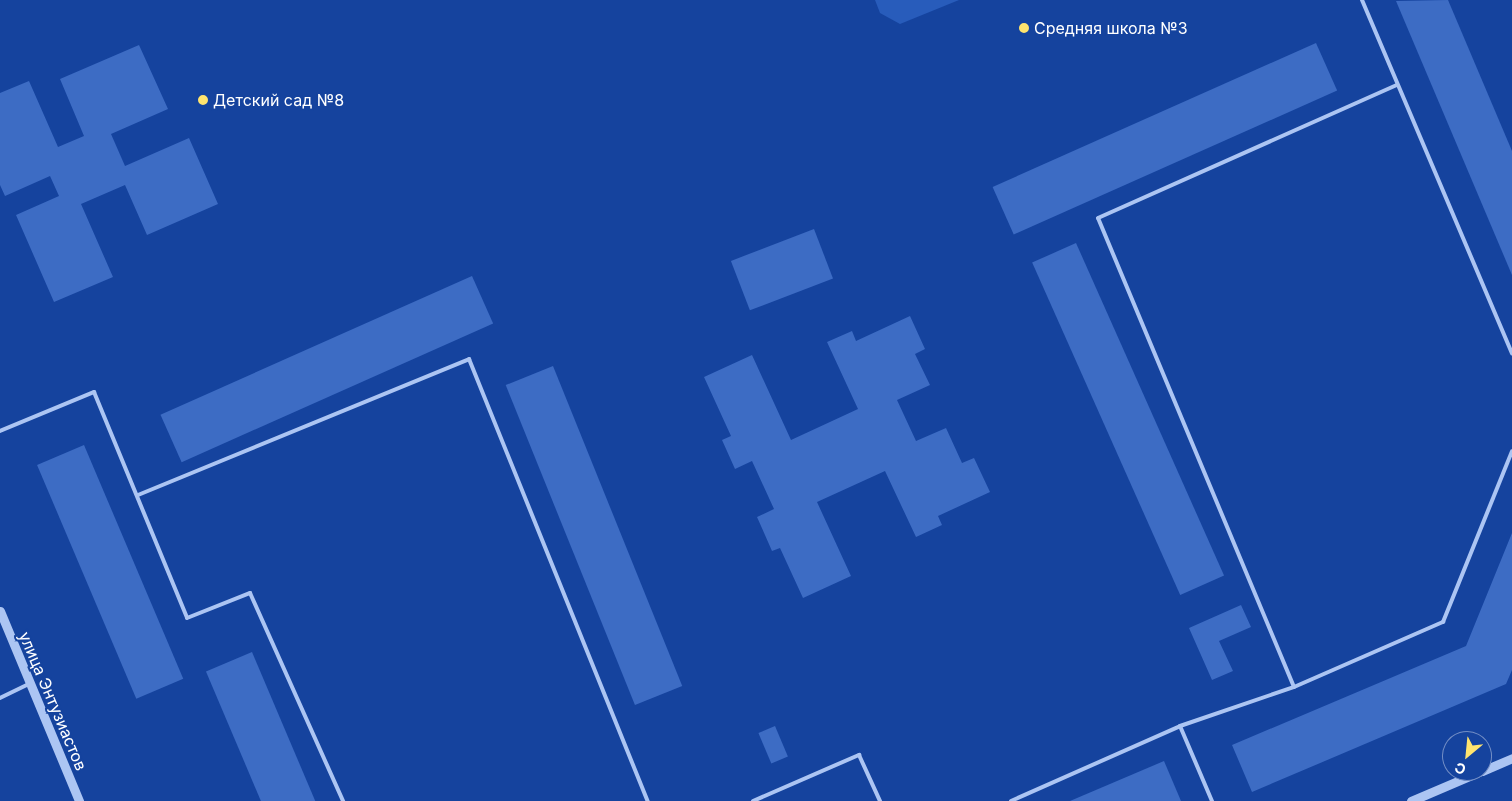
<!DOCTYPE html>
<html>
<head>
<meta charset="utf-8">
<style>
  body { margin:0 }
  #map { position:relative; width:1512px; height:801px; overflow:hidden; background:#15439e; font-family:Inter,sans-serif }
  div>[style] { position:absolute }
  .green>* { inset:0; background:#285cbb }
  .building>* { inset:0; background:#3d6cc4; transform-origin:0 0 }
  .service>* { height:4px; margin:-2px; padding:0 2px; transform-origin:2px; border-radius:2px; background:#acc5f3 }
  .tertiary>* { height:9px; margin:-4.5px; padding:0 4.5px; transform-origin:4.5px; border-radius:4.5px; background:#acc5f3 }
  .dots>* { width:14px; height:14px; translate:-50% -50%; box-sizing:border-box; border:2px solid #15439e; border-radius:50% }
  span { translate:-50% -50%; white-space:nowrap; text-align:center; line-height:1.15; -webkit-text-stroke:4px #15439e; paint-order:stroke }
  .poi-label { font-size:16px; color:#fff }
  .left { translate:0 -50%; text-align:left }
  .street-label { font-size:16px; color:#fff }
  .north { position:absolute; left:1442px; top:731px; width:50px; height:50px; box-sizing:border-box; background:#15439e; border:1px solid #738ec5; border-radius:50%; rotate:208deg; font-size:14px; font-weight:700; line-height:20px; text-align:center; color:#fff }
  .north::after { content:''; display:block; margin:auto; width:18px; height:22px; background:#ffe46e; clip-path:polygon(50% 0,100% 100%,50% 72%,0 100%) }
</style>
</head>
<body>
<div id="map">
  <div class="green">
    <i style="clip-path:polygon(875px 0,959px 0,900px 24px,880px 13px)"></i>
  </div>
  <div class="building">
    <i style="clip-path:polygon(1448px 0,1512px 151px,1512px 275px,1396px 1px)"></i>
    <i style="left:1316px;top:43px;width:52px;height:354px;rotate:66deg"></i>
    <i style="clip-path:polygon(139px 45px,168px 109px,111px 134px,125px 166px,189px 138px,218px 204px,147px 235px,125px 185px,81px 204px,113px 277px,54px 302px,16px 215px,59px 196px,50px 176px,5px 196px,0 185px,0 93px,29px 81px,58px 147px,84px 136px,60px 79px)"></i>
    <i style="left:814px;top:229px;width:53px;height:89px;rotate:69deg"></i>
    <i style="left:1076px;top:243px;width:364px;height:48px;rotate:66deg"></i>
    <i style="left:472px;top:276px;width:52px;height:341px;rotate:66deg"></i>
    <i style="clip-path:polygon(910px 316px,925px 349px,915px 354px,930px 385px,897px 400px,916px 441px,946px 428px,962px 463px,974px 458px,990px 492px,938px 516px,942px 525px,916px 537px,885px 471px,817px 502px,851px 576px,803px 598px,780px 548px,772px 551px,757px 517px,774px 509px,752px 461px,735px 469px,722px 440px,731px 436px,704px 377px,752px 355px,791px 440px,858px 409px,827px 342px,852px 331px,856px 341px)"></i>
    <i style="left:553px;top:366px;width:345px;height:51px;rotate:68deg"></i>
    <i style="left:84px;top:445px;width:254px;height:51px;rotate:67deg"></i>
    <i style="clip-path:polygon(1512px 533px,1512px 670px,1506px 684px,1252px 792px,1232px 745px,1466px 646px)"></i>
    <i style="clip-path:polygon(1241px 605px,1251px 627px,1219px 641px,1233px 671px,1212px 680px,1189px 628px)"></i>
    <i style="left:252px;top:652px;width:162px;height:50px;rotate:67deg"></i>
    <i style="left:775px;top:726px;width:33px;height:18px;rotate:67deg"></i>
    <i style="clip-path:polygon(1164px 761px,1181px 801px,1070px 801px)"></i>
  </div>
  <div class="service">
    <i style="left:1362px;top:0;width:384px;rotate:67deg"></i>
    <i style="left:0;top:431px;width:102px;rotate:-22.5deg"></i>
    <i style="left:94px;top:392px;width:244px;rotate:67.6deg"></i>
    <i style="left:187px;top:618px;width:68px;rotate:-21.6deg"></i>
    <i style="left:250px;top:593px;width:228px;rotate:65.9deg"></i>
    <i style="left:138px;top:495px;width:358px;rotate:-22.3deg"></i>
    <i style="left:469px;top:359px;width:477px;rotate:68deg"></i>
    <i style="left:1294px;top:687px;width:508px;rotate:-112.68deg"></i>
    <i style="left:1098px;top:218px;width:327px;rotate:-24deg"></i>
    <i style="left:0;top:698px;width:32px;rotate:-26deg"></i>
    <i style="left:1180px;top:726px;width:82px;rotate:66.9deg"></i>
    <i style="left:753px;top:801px;width:116px;rotate:-23.5deg"></i>
    <i style="left:859px;top:755px;width:51px;rotate:65.5deg"></i>
    <i style="left:1011px;top:801px;width:185px;rotate:-23.9deg"></i>
    <i style="left:1180px;top:726px;width:120px;rotate:-18.9deg"></i>
    <i style="left:1294px;top:687px;width:163px;rotate:-23.6deg"></i>
    <i style="left:1443px;top:622px;width:184px;rotate:-68deg"></i>
  </div>
  <div class="tertiary">
    <i style="left:0;top:611px;width:206px;rotate:67.4deg"></i>
    <i style="left:1482px;top:771px;width:33px;rotate:-23deg"></i>
    <i style="left:1411px;top:801px;width:76px;rotate:-23.2deg"></i>
  </div>
  <div class="dots">
    <i style="left:1024px;top:28px;background:#ffe46e"></i>
    <i style="left:203px;top:100px;background:#ffe46e"></i>
  </div>
  <div class="poi-label">
    <span class="left" style="left:1034px;top:28px">Средняя школа №3</span>
    <span class="left" style="left:213px;top:100px">Детский сад №8</span>
  </div>
  <div class="street-label">
    <span style="left:53px;top:701px;rotate:67deg">улица Энтузиастов</span>
  </div>
  <div class="north">С</div>
</div>
</body>
</html>
